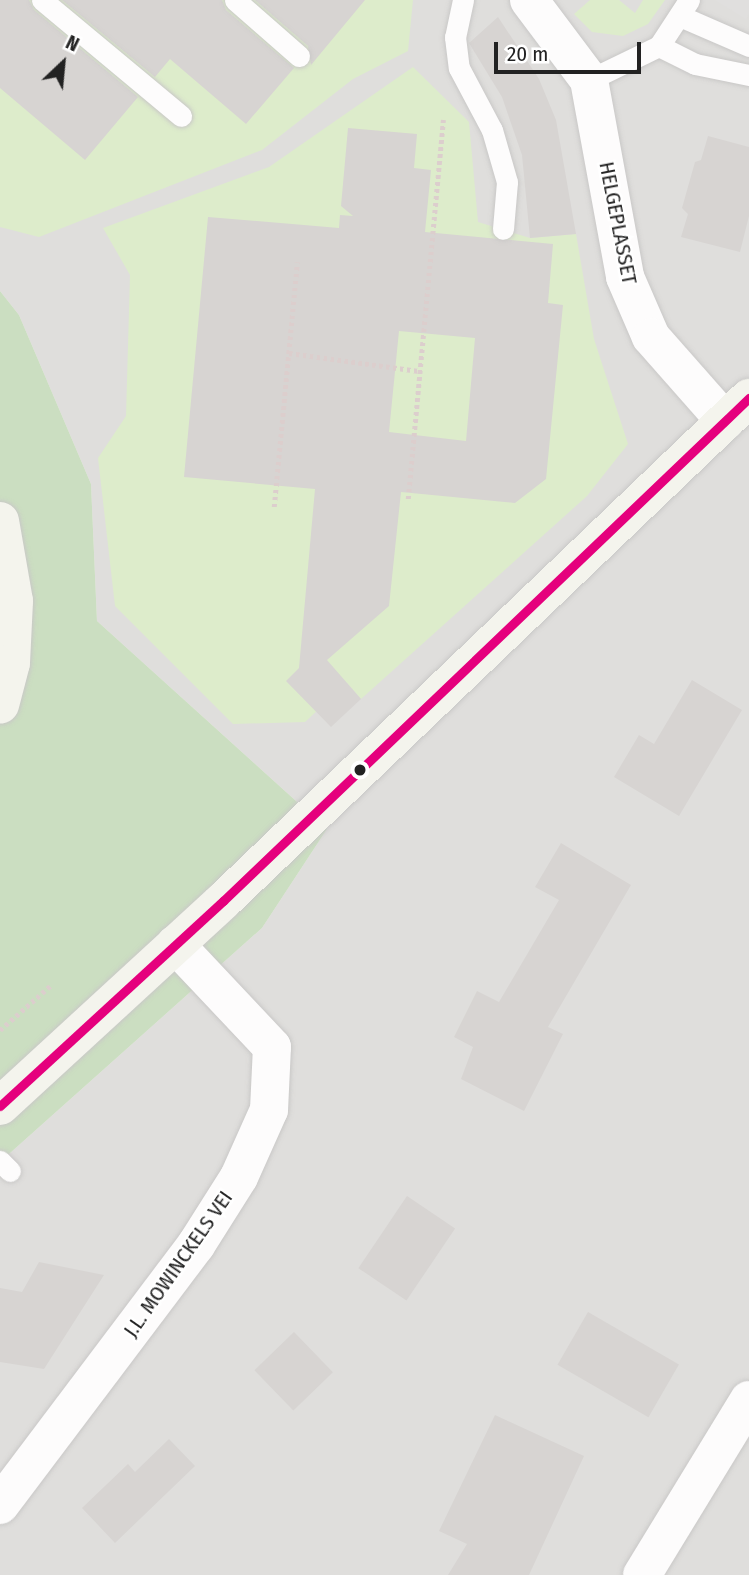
<!DOCTYPE html>
<html>
<head>
<meta charset="utf-8">
<style>
  body { margin:0 }
  #map { position:relative; width:749px; height:1575px; overflow:hidden; background:#f0eeeb; font-family:"Fira Sans Condensed",sans-serif }
  div>[style] { position:absolute }
  .residential>* { inset:0; background:#dfdedc }
  .grass>* { inset:0; background:#ddeccb }
  .forest>* { inset:0; background:#cbdec1 }
  .parking>* { inset:0; background:#e0dfde }
  .building>* { inset:0; background:#d7d4d2; transform-origin:0 0 }
  .path>* { height:4.5px; margin-top:-2.25px; transform-origin:0; background:repeating-linear-gradient(90deg,#dccecd 0 3.5px,transparent 0 7px) }
  .roads { filter:drop-shadow(0 0 2px #c9c8c7) drop-shadow(0 0 2px #c9c8c7) }
  .lane>* { height:21px; margin:-10.5px; padding:0 10.5px; transform-origin:10.5px; border-radius:10.5px; background:#fdfcfc }
  .street>* { height:38px; margin:-19px; padding:0 19px; transform-origin:19px; border-radius:19px; background:#fdfcfc }
  .secondary>* { height:38px; margin:-19px; padding:0 19px; transform-origin:19px; border-radius:19px; background:#f4f4ed }
  .bus-1>* { height:9px; margin:-4.5px; padding:0 4.5px; transform-origin:4.5px; border-radius:4.5px; background:#e5007d }
  .dots>* { width:19px; height:19px; translate:-50% -50%; box-sizing:border-box; border:4px solid #fff; border-radius:50% }
  span { translate:-50% -50%; white-space:nowrap; text-align:center; line-height:1.15; -webkit-text-stroke:5px #fff; paint-order:stroke }
  .street-label { font-size:21px; color:#222 }
  .north { position:absolute; left:28px; top:28px; width:70px; height:70px; -webkit-text-stroke:5px #fff; paint-order:stroke; rotate:26deg; font-size:19px; font-weight:700; line-height:28px; text-align:center; color:#222 }
  .north::after { content:''; display:block; margin:auto; width:24px; height:32px; background:#222; clip-path:polygon(50% 0,100% 100%,50% 72%,0 100%) }
  .scale { position:absolute; left:494px; top:42px; width:147px; height:32px; box-sizing:border-box; border:4px solid #222; border-top:0; padding-left:9px; font-size:21px; line-height:24px; white-space:nowrap; color:#222; -webkit-text-stroke:5px #fff; paint-order:stroke }
</style>
</head>
<body>
<div id="map">
  <div class="residential">
    <i style="clip-path:polygon(0 0,749px 0,749px 1575px,0 1575px,0 1162px,262px 928px,327px 829px,97px 621px,91px 484px,19px 315px,0 291px)"></i>
  </div>
  <div class="grass">
    <i style="clip-path:polygon(0 0,413px 0,408px 51px,353px 79px,262px 150px,39px 237px,0 227px)"></i>
    <i style="clip-path:polygon(590px 0,619px 0,635px 13px,643px 0,665px 0,648px 24px,623px 36px,592px 32px,574px 14px)"></i>
    <i style="clip-path:polygon(413px 67px,469px 122px,478px 222px,530px 238px,576px 234px,594px 339px,628px 444px,587px 496px,361px 699px,347px 683px,305px 722px,233px 724px,115px 606px,98px 458px,126px 416px,130px 275px,103px 228px,269px 167px)"></i>
  </div>
  <div class="forest">
    <i style="clip-path:polygon(0 291px,19px 315px,91px 484px,97px 621px,327px 829px,262px 928px,0 1162px)"></i>
  </div>
  <div class="parking">
    <i style="clip-path:polygon(715px 0,749px 0,749px 14px,746px 19px)"></i>
  </div>
  <div class="building">
    <i style="clip-path:polygon(0 0,29px 0,34px 10px,138px 97px,85px 160px,0 88px)"></i>
    <i style="clip-path:polygon(62px 0,222px 0,226px 10px,294px 68px,246px 124px,170px 59px,155px 77px)"></i>
    <i style="clip-path:polygon(255px 0,365px 0,311px 65px,308px 46px)"></i>
    <i style="clip-path:polygon(498px 17px,539px 79px,556px 120px,576px 234px,530px 238px,522px 155px,502px 97px,469px 43px)"></i>
    <i style="clip-path:polygon(evenodd,348px 128px,417px 134px,414px 168px,431px 170px,425px 232px,553px 244px,548px 303px,563px 305px,546px 479px,515px 503px,401px 492px,389px 606px,327px 660px,361px 699px,331px 727px,286px 681px,299px 668px,315px 489px,184px 477px,208px 217px,339px 228px,340px 215px,353px 216px,341px 206px,348px 128px,399px 331px,475px 338px,466px 441px,389px 432px,399px 331px)"></i>
    <i style="clip-path:polygon(708px 136px,749px 147px,749px 216px,740px 252px,681px 237px,688px 214px,682px 208px,695px 162px,701px 160px)"></i>
    <i style="clip-path:polygon(692px 680px,742px 710px,679px 816px,614px 777px,639px 735px,654px 744px)"></i>
    <i style="clip-path:polygon(561px 843px,631px 885px,548px 1027px,563px 1034px,524px 1111px,461px 1079px,473px 1047px,454px 1037px,477px 991px,499px 1002px,559px 900px,535px 887px)"></i>
    <i style="left:407px;top:1196px;width:58px;height:87px;rotate:34deg"></i>
    <i style="clip-path:polygon(39px 1262px,104px 1275px,44px 1369px,0 1362px,0 1288px,22px 1292px)"></i>
    <i style="left:588px;top:1312px;width:105px;height:61px;rotate:30deg"></i>
    <i style="left:294px;top:1332px;width:56px;height:55px;rotate:46deg"></i>
    <i style="clip-path:polygon(495px 1415px,584px 1456px,529px 1575px,448px 1575px,467px 1544px,439px 1531px)"></i>
    <i style="clip-path:polygon(169px 1439px,195px 1466px,115px 1543px,82px 1508px,128px 1464px,135px 1472px)"></i>
  </div>
  <div class="path">
    <i style="left:289px;top:353px;width:131px;rotate:7.9deg"></i>
    <i style="left:408px;top:499px;width:381px;rotate:-84.7deg"></i>
    <i style="left:274px;top:507px;width:246px;rotate:-84.6deg"></i>
    <i style="left:0;top:1030px;width:67px;rotate:-41.3deg"></i>
  </div>
  <div class="roads">
    <div class="lane">
      <i style="left:42px;top:0;width:181px;rotate:39.8deg"></i>
      <i style="left:235px;top:0;width:85px;rotate:41.2deg"></i>
      <i style="left:463px;top:0;width:38px;rotate:102deg"></i>
      <i style="left:455px;top:37px;width:31px;rotate:83deg"></i>
      <i style="left:459px;top:68px;width:70px;rotate:62deg"></i>
      <i style="left:492px;top:130px;width:54px;rotate:73.9deg"></i>
      <i style="left:507px;top:182px;width:47px;rotate:94.9deg"></i>
      <i style="left:680px;top:16px;width:75px;rotate:23.5deg"></i>
      <i style="left:659px;top:46px;width:40px;rotate:26.6deg"></i>
      <i style="left:695px;top:64px;width:55px;rotate:11.5deg"></i>
      <i style="left:589px;top:80px;width:78px;rotate:-25.9deg"></i>
      <i style="left:659px;top:46px;width:55px;rotate:-56.9deg"></i>
      <i style="left:0;top:1161px;width:14px;rotate:45deg"></i>
    </div>
    <div class="street">
      <i style="left:529px;top:0;width:100px;rotate:53.1deg"></i>
      <i style="left:589px;top:80px;width:200px;rotate:79.6deg"></i>
      <i style="left:625px;top:277px;width:65px;rotate:66.6deg"></i>
      <i style="left:651px;top:337px;width:112px;rotate:48.6deg"></i>
      <i style="left:0;top:1505px;width:326px;rotate:-53deg"></i>
      <i style="left:196px;top:1245px;width:80px;rotate:-57.7deg"></i>
      <i style="left:239px;top:1177px;width:73px;rotate:-65.9deg"></i>
      <i style="left:269px;top:1110px;width:63px;rotate:-87.3deg"></i>
      <i style="left:272px;top:1047px;width:141px;rotate:-133.3deg"></i>
      <i style="left:642px;top:1575px;width:205px;rotate:-58.6deg"></i>
    </div>
    <div class="secondary">
      <i style="left:0;top:521px;width:81px;rotate:80.1deg"></i>
      <i style="left:14px;top:601px;width:62px;rotate:92.8deg"></i>
      <i style="left:11px;top:663px;width:43px;rotate:104.7deg"></i>
      <i style="left:0;top:1106px;width:303px;rotate:-42.6deg"></i>
      <i style="left:223px;top:901px;width:728px;rotate:-43.72deg"></i>
    </div>
  </div>
  <div class="bus-1">
    <i style="left:0;top:1106px;width:303px;rotate:-42.6deg"></i>
    <i style="left:223px;top:901px;width:728px;rotate:-43.72deg"></i>
  </div>
  <div class="dots">
    <i style="left:360px;top:770px;background:#222"></i>
  </div>
  <div class="street-label">
    <span style="left:618px;top:223px;rotate:79deg">HELGEPLASSET</span>
    <span style="left:178px;top:1264px;rotate:-55deg">J.L. MOWINCKELS VEI</span>
  </div>
  <div class="north">N</div>
  <div class="scale">20 m</div>
</div>
</body>
</html>
